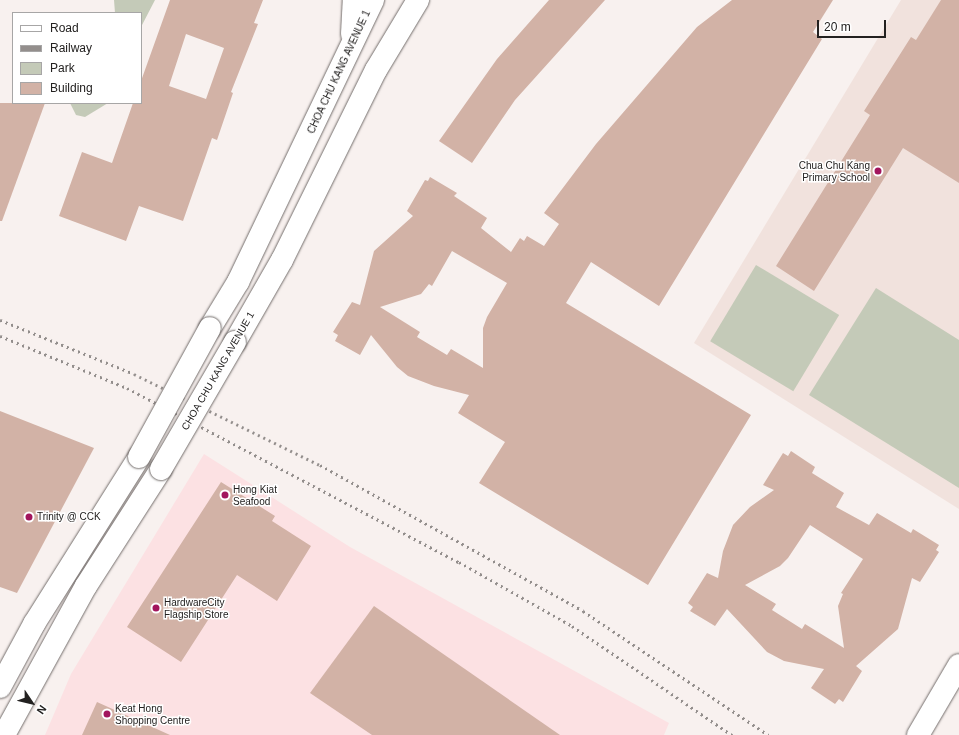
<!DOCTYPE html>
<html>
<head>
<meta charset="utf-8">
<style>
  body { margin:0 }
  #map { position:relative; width:959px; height:735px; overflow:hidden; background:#f8f1ef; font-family:Helvetica,sans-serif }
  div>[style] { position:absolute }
  .commercial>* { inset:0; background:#fce1e3 }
  .built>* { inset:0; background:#f1e2dd }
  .green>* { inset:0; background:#c4cab8; transform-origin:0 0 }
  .building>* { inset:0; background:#d2b2a6 }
  .roads { filter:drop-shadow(0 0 1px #746e6c) drop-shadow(0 0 1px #746e6c) }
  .minor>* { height:22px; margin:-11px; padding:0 11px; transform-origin:11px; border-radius:11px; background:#fff }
  .rail>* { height:3px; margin-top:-1.5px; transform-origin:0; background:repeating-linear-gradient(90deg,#938e8c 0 2px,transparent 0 6px) }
  .bridges { filter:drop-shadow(0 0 1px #746e6c) drop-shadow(0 0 1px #746e6c) }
  .minor-bridge>* { height:22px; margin:-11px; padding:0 11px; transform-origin:11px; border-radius:11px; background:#fff }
  .dots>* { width:11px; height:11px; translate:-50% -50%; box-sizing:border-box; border:2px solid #fff; border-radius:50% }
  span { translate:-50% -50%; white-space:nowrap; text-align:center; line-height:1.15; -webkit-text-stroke:3px #fff; paint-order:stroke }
  .street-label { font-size:10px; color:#232120 }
  .poi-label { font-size:10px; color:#232120 }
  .right { translate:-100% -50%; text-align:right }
  .left { translate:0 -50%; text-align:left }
  .legend { position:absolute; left:12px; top:12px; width:130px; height:92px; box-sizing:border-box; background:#fff; border:1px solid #a7a6a6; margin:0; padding:5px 7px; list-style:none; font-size:12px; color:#232120 }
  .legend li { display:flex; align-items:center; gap:8px; height:20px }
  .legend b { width:20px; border:1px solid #a7a6a6 }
  .north { position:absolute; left:12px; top:683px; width:40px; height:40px; -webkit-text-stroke:3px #fff; paint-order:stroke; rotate:125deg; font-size:11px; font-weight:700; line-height:16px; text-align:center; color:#232120 }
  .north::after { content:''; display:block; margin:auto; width:14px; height:18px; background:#232120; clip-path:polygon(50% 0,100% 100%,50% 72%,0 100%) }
  .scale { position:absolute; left:817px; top:20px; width:69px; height:18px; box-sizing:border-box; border:2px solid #232120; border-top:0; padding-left:5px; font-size:12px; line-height:14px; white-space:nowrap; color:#232120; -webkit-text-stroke:3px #fff; paint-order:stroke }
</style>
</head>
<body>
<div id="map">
  <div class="commercial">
    <i style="clip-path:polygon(204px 454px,350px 547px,669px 723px,664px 735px,45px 735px,71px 674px)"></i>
  </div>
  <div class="built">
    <i style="clip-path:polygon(901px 0,959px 0,959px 509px,694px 343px)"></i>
  </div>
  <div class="green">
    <i style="clip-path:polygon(114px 0,155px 0,141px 27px,141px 13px,115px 13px)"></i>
    <i style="clip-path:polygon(70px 103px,108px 103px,85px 117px,76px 115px)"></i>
    <i style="left:756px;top:265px;width:97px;height:89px;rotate:31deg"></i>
    <i style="clip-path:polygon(876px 288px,959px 340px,959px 488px,809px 395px)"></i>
  </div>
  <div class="building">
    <i style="clip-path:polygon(evenodd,170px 0,263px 0,254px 23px,258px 24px,231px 92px,233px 93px,217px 140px,212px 138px,183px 221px,139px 206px,126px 241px,59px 216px,82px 152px,112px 163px,133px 103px,141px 103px,141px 81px,170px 0,186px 34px,224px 48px,206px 99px,169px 86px,186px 34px)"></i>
    <i style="clip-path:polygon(549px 0,605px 0,515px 100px,472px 163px,439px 141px,497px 59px)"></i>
    <i style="clip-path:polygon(evenodd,732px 0,833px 0,813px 32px,822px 39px,659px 306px,591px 262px,566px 303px,751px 415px,648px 585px,479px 483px,505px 442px,458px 413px,469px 395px,434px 386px,408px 376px,397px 367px,371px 335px,360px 355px,335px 341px,338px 335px,333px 332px,352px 302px,360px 305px,374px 251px,413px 216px,407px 211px,425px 180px,428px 181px,430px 177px,457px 193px,454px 196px,487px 218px,481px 228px,511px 252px,520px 238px,524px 241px,527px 236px,544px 246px,559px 224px,544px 213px,596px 144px,697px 27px,732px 0,452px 251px,507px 283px,487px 317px,483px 328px,483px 368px,451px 349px,447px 355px,417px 337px,420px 332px,380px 307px,421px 294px,429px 284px,432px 286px,452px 251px)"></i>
    <i style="clip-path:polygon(941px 0,959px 0,959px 183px,903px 148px,814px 291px,776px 266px,870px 115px,864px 111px,911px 37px,916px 40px)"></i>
    <i style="clip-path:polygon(0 103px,45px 103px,2px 221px,0 221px)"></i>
    <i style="clip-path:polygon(0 411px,94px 448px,17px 593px,0 587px)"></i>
    <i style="clip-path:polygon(evenodd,791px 451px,815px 467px,812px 473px,844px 493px,836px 507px,869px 525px,877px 513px,911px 533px,913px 529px,939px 545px,936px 550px,939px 552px,920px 582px,912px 578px,898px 629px,856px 666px,862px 671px,843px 702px,839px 699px,835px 704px,811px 688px,824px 669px,784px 661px,767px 652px,727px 609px,715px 626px,690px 611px,693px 607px,688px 603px,707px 573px,718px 578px,723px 551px,733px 525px,750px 507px,774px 490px,763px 485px,783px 453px,788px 456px,791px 451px,810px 525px,863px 559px,841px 593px,843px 594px,838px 606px,844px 648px,805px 624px,802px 629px,772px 610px,776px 604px,745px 585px,780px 566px,788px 558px,810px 525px)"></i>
    <i style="clip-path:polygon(221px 482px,275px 516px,272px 521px,311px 546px,277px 601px,237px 575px,181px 662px,127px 627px)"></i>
    <i style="clip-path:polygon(374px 606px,560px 735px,372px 735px,310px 693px)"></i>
    <i style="clip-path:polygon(97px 702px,170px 735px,82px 735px)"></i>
  </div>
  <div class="roads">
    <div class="minor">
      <i style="left:352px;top:34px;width:34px;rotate:-87deg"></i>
      <i style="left:210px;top:328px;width:54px;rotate:-58.7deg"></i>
      <i style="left:238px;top:282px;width:313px;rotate:-64.4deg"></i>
      <i style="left:235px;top:342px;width:95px;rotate:-60.2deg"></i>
      <i style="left:282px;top:260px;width:212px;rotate:-63.7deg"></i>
      <i style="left:376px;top:70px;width:82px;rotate:-59deg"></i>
      <i style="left:0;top:687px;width:72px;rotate:-61.6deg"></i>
      <i style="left:34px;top:624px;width:197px;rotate:-57.8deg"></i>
      <i style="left:4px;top:735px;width:170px;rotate:-61.2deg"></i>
      <i style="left:86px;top:586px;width:139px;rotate:-57.3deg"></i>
      <i style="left:918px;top:735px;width:81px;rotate:-59.6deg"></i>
    </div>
  </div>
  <div class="rail">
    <i style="left:0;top:320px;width:144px;rotate:21.9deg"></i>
    <i style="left:134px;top:374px;width:207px;rotate:26.1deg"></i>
    <i style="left:320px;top:465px;width:301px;rotate:29deg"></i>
    <i style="left:583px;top:611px;width:223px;rotate:33.8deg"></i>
    <i style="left:0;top:336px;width:137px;rotate:22.3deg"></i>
    <i style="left:127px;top:388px;width:375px;rotate:27.7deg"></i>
    <i style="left:459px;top:562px;width:130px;rotate:29.5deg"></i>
    <i style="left:572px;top:626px;width:194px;rotate:34.3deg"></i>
  </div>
  <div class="bridges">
    <div class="minor-bridge">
      <i style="left:139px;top:457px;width:147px;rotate:-61.2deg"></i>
      <i style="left:161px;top:469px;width:147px;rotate:-59.8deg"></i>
    </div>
  </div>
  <div class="dots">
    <i style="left:878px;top:171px;background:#a2155d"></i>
    <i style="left:225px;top:495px;background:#a2155d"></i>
    <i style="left:29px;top:517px;background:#a2155d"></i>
    <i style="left:156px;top:608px;background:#a2155d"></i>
    <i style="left:107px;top:714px;background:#a2155d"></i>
  </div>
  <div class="street-label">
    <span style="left:339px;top:72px;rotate:-65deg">CHOA CHU KANG AVENUE 1</span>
    <span style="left:218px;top:371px;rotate:-60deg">CHOA CHU KANG AVENUE 1</span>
  </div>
  <div class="poi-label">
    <span class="right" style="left:870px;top:171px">Chua Chu Kang<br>Primary School</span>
    <span class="left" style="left:233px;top:495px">Hong Kiat<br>Seafood</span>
    <span class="left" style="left:37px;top:517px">Trinity @ CCK</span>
    <span class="left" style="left:164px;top:608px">HardwareCity<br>Flagship Store</span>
    <span class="left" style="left:115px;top:714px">Keat Hong<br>Shopping Centre</span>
  </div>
  <ul class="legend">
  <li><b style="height:5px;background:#fff"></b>Road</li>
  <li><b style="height:5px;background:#938e8c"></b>Railway</li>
  <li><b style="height:11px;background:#c4cab8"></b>Park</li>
  <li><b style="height:11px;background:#d2b2a6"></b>Building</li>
  </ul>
  <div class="north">N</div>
  <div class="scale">20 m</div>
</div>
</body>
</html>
